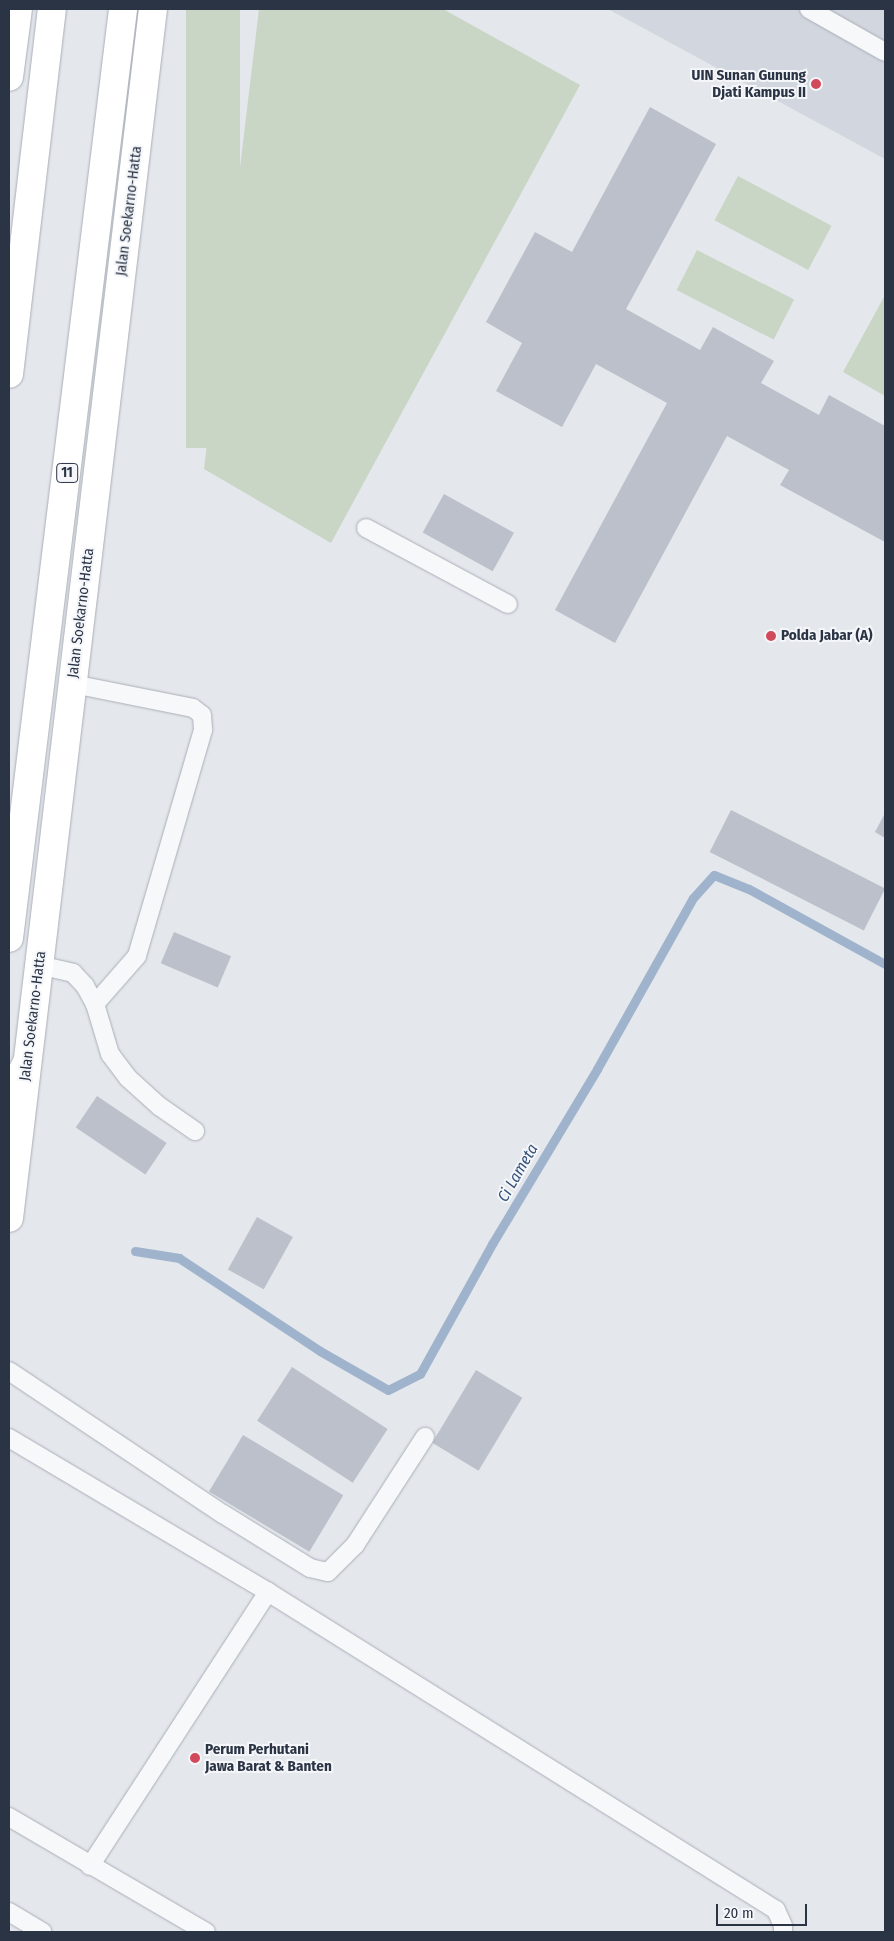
<!DOCTYPE html>
<html>
<head>
<meta charset="utf-8">
<style>
  body { margin:0 }
  #map { position:relative; width:894px; height:1941px; overflow:hidden; background:#e4e7ec; font-family:"Fira Sans Condensed",sans-serif }
  div>[style] { position:absolute }
  .built>* { inset:0; background:#d2d6de }
  .green>* { inset:0; background:#c9d6c5; transform-origin:0 0 }
  .stream>* { height:9px; margin:-4.5px; padding:0 4.5px; transform-origin:4.5px; border-radius:4.5px; background:#9fb4cc }
  .building>* { inset:0; background:#bbc0ca; transform-origin:0 0 }
  .roads { filter:drop-shadow(0 0 1px #a9aeb7) drop-shadow(0 0 1px #a9aeb7) }
  .service>* { height:18px; margin:-9px; padding:0 9px; transform-origin:9px; border-radius:9px; background:#f7f8fa }
  .secondary>* { height:28px; margin:-14px; padding:0 14px; transform-origin:14px; border-radius:14px; background:#fff }
  .trunk>* { height:28px; margin:-14px; padding:0 14px; transform-origin:14px; border-radius:14px; background:#fff }
  .dots>* { width:14px; height:14px; translate:-50% -50%; box-sizing:border-box; border:2px solid #f4f6f9; border-radius:50% }
  span { translate:-50% -50%; white-space:nowrap; text-align:center; line-height:1.15; -webkit-text-stroke:4px #f4f6f9; paint-order:stroke }
  .shield-label span { padding:1px 4px; background:#f4f6f9; border:1px solid; border-radius:4px; -webkit-text-stroke-width:0 }
  .shield-label { font-size:14px; color:#2b3445; font-weight:700 }
  .poi-label { font-size:15px; color:#2b3445; font-weight:700 }
  .right { translate:-100% -50%; text-align:right }
  .left { translate:0 -50%; text-align:left }
  .street-label { font-size:15px; color:#2b3445 }
  .water-label { font-size:16px; color:#34527a; font-style:italic }
  .frame { position:absolute; inset:0; border:10px solid #2b3445; pointer-events:none }
  .scale { position:absolute; left:716px; top:1904px; width:91px; height:22px; box-sizing:border-box; border:2px solid #2b3445; border-top:0; padding-left:6px; font-size:15px; line-height:18px; white-space:nowrap; color:#2b3445; -webkit-text-stroke:4px #f4f6f9; paint-order:stroke }
</style>
</head>
<body>
<div id="map">
  <div class="built">
    <i style="clip-path:polygon(608px 9px,885px 9px,885px 159px)"></i>
  </div>
  <div class="green">
    <i style="left:186px;top:9px;width:54px;height:439px"></i>
    <i style="clip-path:polygon(259px 9px,443px 9px,580px 85px,331px 543px,204px 469px)"></i>
    <i style="left:738px;top:176px;width:106px;height:50px;rotate:28deg"></i>
    <i style="left:697px;top:250px;width:109px;height:45px;rotate:27deg"></i>
    <i style="clip-path:polygon(885px 295px,885px 396px,843px 372px)"></i>
  </div>
  <div class="stream">
    <i style="left:135px;top:1251px;width:45px;rotate:9deg"></i>
    <i style="left:179px;top:1258px;width:169px;rotate:33.4deg"></i>
    <i style="left:320px;top:1351px;width:78px;rotate:29.8deg"></i>
    <i style="left:388px;top:1390px;width:36px;rotate:-27deg"></i>
    <i style="left:420px;top:1374px;width:149px;rotate:-61deg"></i>
    <i style="left:492px;top:1244px;width:204px;rotate:-59deg"></i>
    <i style="left:597px;top:1069px;width:196px;rotate:-60.7deg"></i>
    <i style="left:693px;top:898px;width:31px;rotate:-48deg"></i>
    <i style="left:714px;top:875px;width:38px;rotate:22deg"></i>
    <i style="left:749px;top:889px;width:155px;rotate:28.9deg"></i>
  </div>
  <div class="building">
    <i style="clip-path:polygon(650px 107px,716px 144px,626px 309px,700px 350px,713px 327px,774px 361px,761px 383px,819px 415px,829px 395px,885px 426px,885px 542px,780px 485px,789px 470px,727px 436px,615px 643px,555px 610px,667px 403px,596px 364px,562px 427px,496px 391px,522px 343px,486px 322px,535px 232px,572px 252px)"></i>
    <i style="left:444px;top:494px;width:80px;height:44px;rotate:29deg"></i>
    <i style="left:731px;top:810px;width:173px;height:47px;rotate:27deg"></i>
    <i style="clip-path:polygon(885px 813px,885px 838px,875px 832px)"></i>
    <i style="left:174px;top:932px;width:62px;height:34px;rotate:23deg"></i>
    <i style="left:97px;top:1096px;width:84px;height:38px;rotate:34deg"></i>
    <i style="left:257px;top:1217px;width:41px;height:60px;rotate:29deg"></i>
    <i style="left:292px;top:1367px;width:114px;height:64px;rotate:33deg"></i>
    <i style="left:476px;top:1370px;width:54px;height:85px;rotate:31deg"></i>
    <i style="left:243px;top:1435px;width:117px;height:66px;rotate:31deg"></i>
  </div>
  <div class="roads">
    <div class="service">
      <i style="left:809px;top:9px;width:87px;rotate:29.5deg"></i>
      <i style="left:366px;top:528px;width:161px;rotate:28.2deg"></i>
      <i style="left:73px;top:684px;width:122px;rotate:11.3deg"></i>
      <i style="left:193px;top:708px;width:11px;rotate:38deg"></i>
      <i style="left:202px;top:715px;width:15px;rotate:86deg"></i>
      <i style="left:203px;top:730px;width:235px;rotate:106.3deg"></i>
      <i style="left:137px;top:956px;width:64px;rotate:131.2deg"></i>
      <i style="left:39px;top:965px;width:35px;rotate:13deg"></i>
      <i style="left:73px;top:973px;width:18px;rotate:47deg"></i>
      <i style="left:85px;top:986px;width:21px;rotate:61deg"></i>
      <i style="left:95px;top:1004px;width:52px;rotate:73.3deg"></i>
      <i style="left:110px;top:1054px;width:30px;rotate:53deg"></i>
      <i style="left:128px;top:1078px;width:42px;rotate:42.1deg"></i>
      <i style="left:159px;top:1106px;width:44px;rotate:34.8deg"></i>
      <i style="left:9px;top:1371px;width:257px;rotate:33.8deg"></i>
      <i style="left:223px;top:1514px;width:102px;rotate:31.8deg"></i>
      <i style="left:310px;top:1568px;width:18px;rotate:13deg"></i>
      <i style="left:328px;top:1572px;width:38px;rotate:-45deg"></i>
      <i style="left:355px;top:1545px;width:129px;rotate:-57.1deg"></i>
      <i style="left:9px;top:1438px;width:301px;rotate:30.7deg"></i>
      <i style="left:268px;top:1592px;width:599px;rotate:32.05deg"></i>
      <i style="left:776px;top:1910px;width:17px;rotate:66deg"></i>
      <i style="left:783px;top:1926px;width:6px;rotate:90deg"></i>
      <i style="left:9px;top:1817px;width:228px;rotate:30.3deg"></i>
      <i style="left:90px;top:1866px;width:327px;rotate:-57deg"></i>
      <i style="left:9px;top:1912px;width:39px;rotate:31deg"></i>
    </div>
    <div class="secondary">
      <i style="left:9px;top:77px;width:69px;rotate:-82.5deg"></i>
      <i style="left:9px;top:1218px;width:1218px;rotate:-83.21deg"></i>
    </div>
    <div class="trunk">
      <i style="left:9px;top:374px;width:368px;rotate:-83.3deg"></i>
      <i style="left:9px;top:938px;width:936px;rotate:-83deg"></i>
      <i style="left:9px;top:1098px;width:40px;rotate:-63.4deg"></i>
    </div>
  </div>
  <div class="dots">
    <i style="left:816px;top:84px;background:#d1495b"></i>
    <i style="left:771px;top:636px;background:#d1495b"></i>
    <i style="left:195px;top:1758px;background:#d1495b"></i>
  </div>
  <div class="shield-label">
    <span style="left:67px;top:473px">11</span>
  </div>
  <div class="poi-label">
    <span class="right" style="left:806px;top:84px">UIN Sunan Gunung<br>Djati Kampus II</span>
    <span class="left" style="left:781px;top:636px">Polda Jabar (A)</span>
    <span class="left" style="left:205px;top:1758px">Perum Perhutani<br>Jawa Barat &amp; Banten</span>
  </div>
  <div class="street-label">
    <span style="left:129px;top:211px;rotate:-83deg">Jalan Soekarno-Hatta</span>
    <span style="left:81px;top:613px;rotate:-83deg">Jalan Soekarno-Hatta</span>
    <span style="left:33px;top:1016px;rotate:-83deg">Jalan Soekarno-Hatta</span>
  </div>
  <div class="water-label">
    <span style="left:518px;top:1173px;rotate:-60deg">Ci Lameta</span>
  </div>
  <div class="frame"></div>
  <div class="scale">20 m</div>
</div>
</body>
</html>
